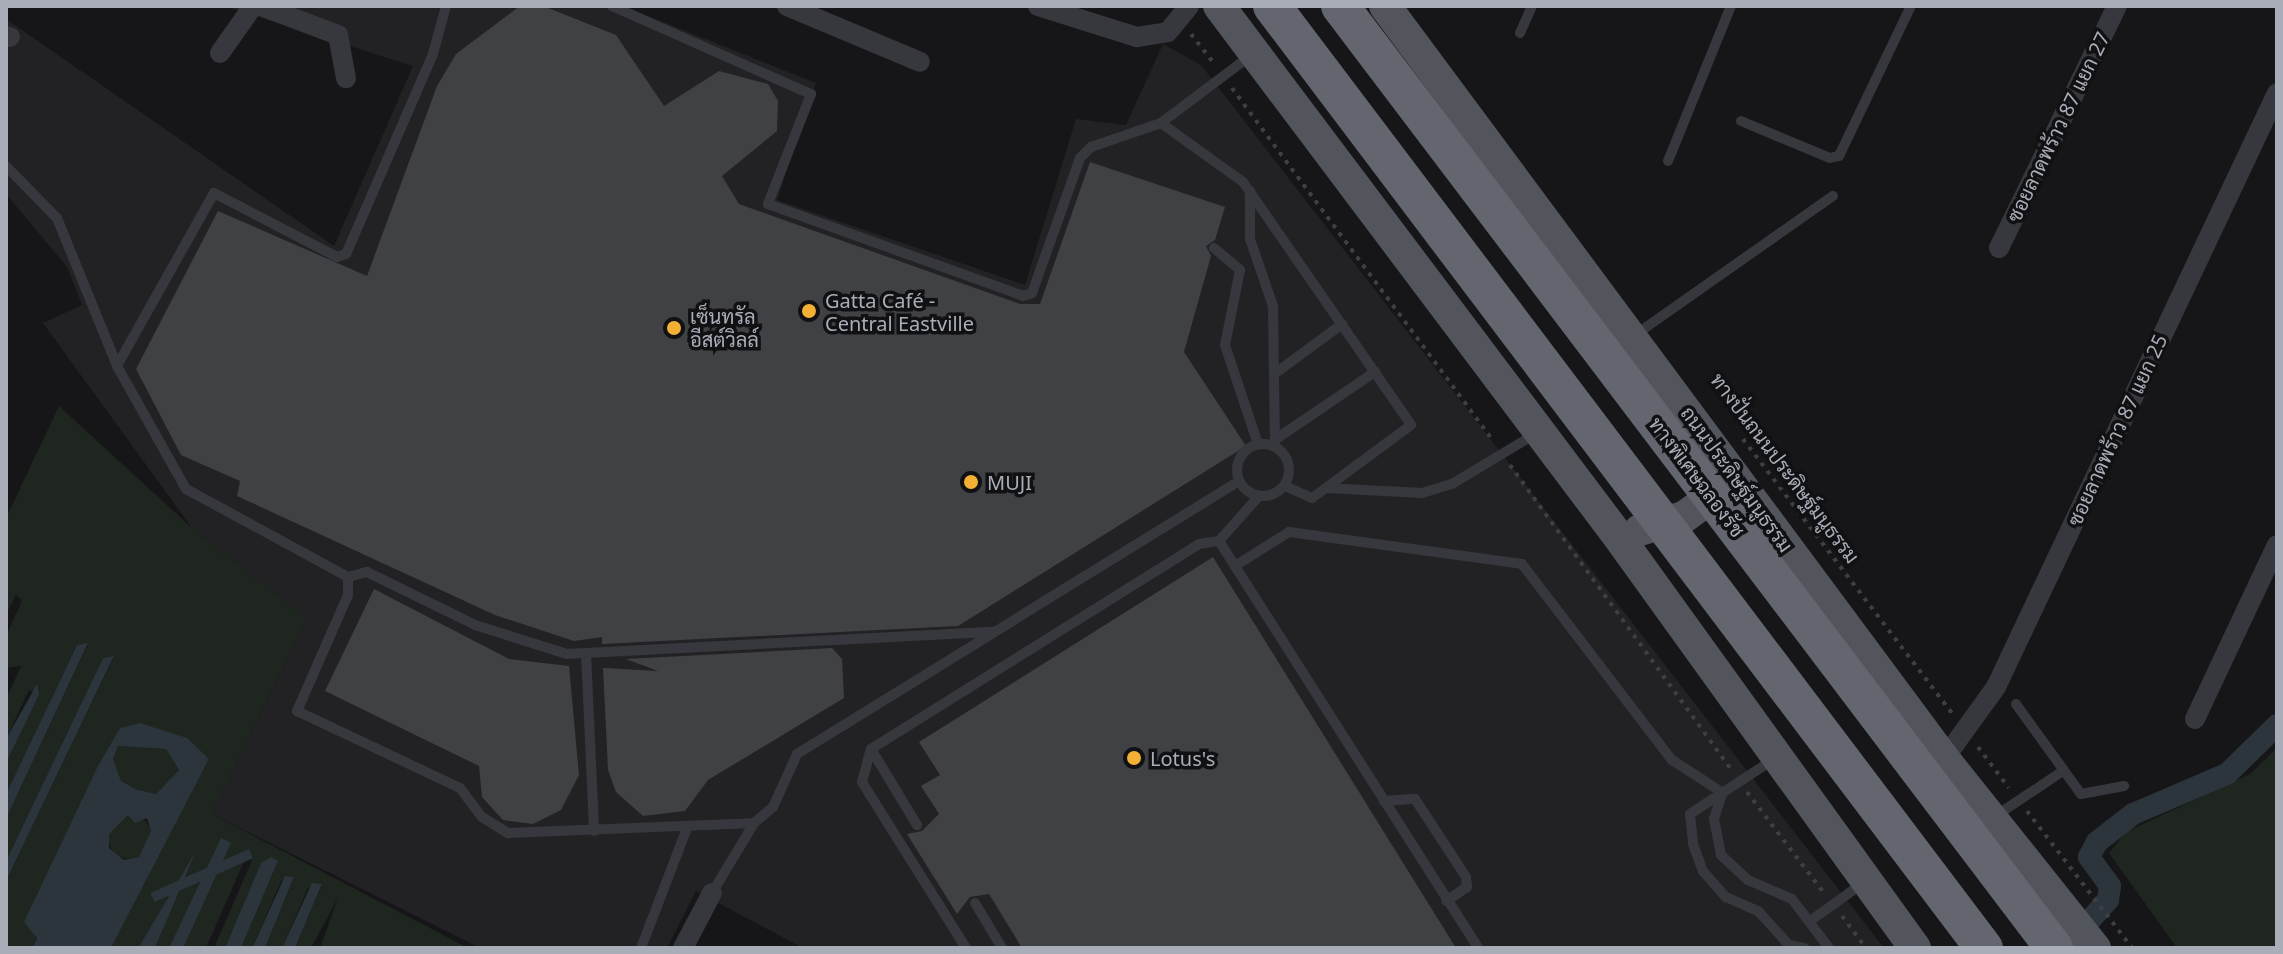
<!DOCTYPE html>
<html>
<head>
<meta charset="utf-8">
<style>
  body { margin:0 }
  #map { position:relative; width:2283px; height:954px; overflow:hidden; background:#161618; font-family:"Noto Sans",Sarabun,sans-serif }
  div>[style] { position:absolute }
  .built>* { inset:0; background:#222225 }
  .green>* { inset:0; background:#1e261f }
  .round { border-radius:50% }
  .water>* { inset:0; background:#2c353c; transform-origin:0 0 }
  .canal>* { height:22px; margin:-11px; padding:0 11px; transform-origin:11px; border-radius:11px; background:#2c353c }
  .building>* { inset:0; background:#404145 }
  .path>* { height:4px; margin-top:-2px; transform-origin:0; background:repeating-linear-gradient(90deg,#3d3f44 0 4px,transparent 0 10px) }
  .lane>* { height:10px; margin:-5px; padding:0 5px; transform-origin:5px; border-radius:5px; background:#37383d }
  .lane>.ring { margin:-5px; padding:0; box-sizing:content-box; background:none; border:10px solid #37383d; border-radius:50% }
  .street>* { height:20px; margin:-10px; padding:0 10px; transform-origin:10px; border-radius:10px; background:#37383d }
  .primary>* { height:32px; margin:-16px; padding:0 16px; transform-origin:16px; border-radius:16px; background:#53555c }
  .highway-bridge>* { height:38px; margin:-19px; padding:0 19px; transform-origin:19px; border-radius:19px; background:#63666e }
  .dots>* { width:22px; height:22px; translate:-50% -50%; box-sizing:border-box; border:4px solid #111113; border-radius:50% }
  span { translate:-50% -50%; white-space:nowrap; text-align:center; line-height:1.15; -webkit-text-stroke:7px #111113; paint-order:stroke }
  .street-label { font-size:20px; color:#a8adb8 }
  .poi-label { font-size:20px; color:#a8adb8 }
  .left { translate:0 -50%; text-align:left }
  .frame { position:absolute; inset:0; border:8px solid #a8adb8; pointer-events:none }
</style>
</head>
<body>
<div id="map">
  <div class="built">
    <i style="clip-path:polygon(224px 6px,623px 6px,816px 83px,777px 200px,1025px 285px,1076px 119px,1126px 125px,1163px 44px,1201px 65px,1884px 948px,803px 948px,696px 891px,667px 948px,480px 948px,212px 814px,307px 618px,192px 528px,43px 323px,82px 305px,67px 267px,6px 194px,6px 19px,334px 246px,413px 66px)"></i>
  </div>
  <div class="green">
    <i style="clip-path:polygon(59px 406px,192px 528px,307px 618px,212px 814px,468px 948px,320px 948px,338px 898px,311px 948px,295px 948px,322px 885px,308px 888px,282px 948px,265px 948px,294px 878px,281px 881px,252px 948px,241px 948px,278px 862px,261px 863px,225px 948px,214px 948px,253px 858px,249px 850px,206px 948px,183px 948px,222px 838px,169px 948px,155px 948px,192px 858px,138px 948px,111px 948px,209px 759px,120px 728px,32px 948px,6px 948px,6px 881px,114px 657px,103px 658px,6px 861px,6px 819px,88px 644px,77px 645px,6px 794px,6px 763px,39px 695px,29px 690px,6px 739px,6px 699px,21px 666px,6px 668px,6px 636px,22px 601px,16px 595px,6px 615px,6px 518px)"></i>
    <i style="clip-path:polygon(117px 746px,166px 749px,179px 770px,156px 794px,135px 789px,121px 782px,113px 759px)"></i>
    <i style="clip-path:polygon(2277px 748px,2277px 948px,2177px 948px,2109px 853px,2126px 832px,2250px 774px)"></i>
    <i class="round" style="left:108px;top:815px;width:44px;height:44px"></i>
  </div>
  <div class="water">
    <i style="clip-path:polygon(88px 643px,6px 819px,6px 794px,77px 645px)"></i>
    <i style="clip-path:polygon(114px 656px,6px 881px,6px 861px,103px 658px)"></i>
    <i style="clip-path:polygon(37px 684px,39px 695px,6px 763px,6px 739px)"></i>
    <i style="clip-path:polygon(evenodd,140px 723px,187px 738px,209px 759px,111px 948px,32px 948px,37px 938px,24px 922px,98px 766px,120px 728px,140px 723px,118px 746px,166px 749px,179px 770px,156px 794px,135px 789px,121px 781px,113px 759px,118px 746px,140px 723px,128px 815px,135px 823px,147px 818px,151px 831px,139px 857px,124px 860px,109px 848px,109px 834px,128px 815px)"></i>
    <i style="clip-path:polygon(221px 838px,231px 843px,183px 948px,169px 948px)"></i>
    <i style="left:249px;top:849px;width:10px;height:108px;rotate:66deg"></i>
    <i style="clip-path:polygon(196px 851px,155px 948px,138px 948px)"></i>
    <i style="clip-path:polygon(271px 857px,278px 861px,241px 948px,225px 948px,261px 863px)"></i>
    <i style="clip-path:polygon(285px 876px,294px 877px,265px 948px,252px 948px)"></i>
    <i style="clip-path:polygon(312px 883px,322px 884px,295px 948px,282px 948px)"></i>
  </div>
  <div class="canal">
    <i style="left:2072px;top:940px;width:54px;rotate:-48deg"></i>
    <i style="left:2108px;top:900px;width:14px;rotate:-82deg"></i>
    <i style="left:2110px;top:886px;width:36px;rotate:-126deg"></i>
    <i style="left:2089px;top:857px;width:17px;rotate:-62deg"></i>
    <i style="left:2097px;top:842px;width:46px;rotate:-37.9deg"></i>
    <i style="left:2133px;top:814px;width:102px;rotate:-23.1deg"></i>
    <i style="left:2227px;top:774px;width:70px;rotate:-44.4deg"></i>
  </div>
  <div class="building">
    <i style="clip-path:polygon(520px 6px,543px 6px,616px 35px,664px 106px,719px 71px,768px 84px,778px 101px,777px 131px,722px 176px,739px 204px,1020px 304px,1040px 304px,1090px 162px,1225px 207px,1215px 240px,1206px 246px,1211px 256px,1184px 352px,1246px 446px,958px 626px,602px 644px,602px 637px,574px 641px,495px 615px,237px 496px,240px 481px,181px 455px,136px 369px,218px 211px,367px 276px,437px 86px,456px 54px)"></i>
    <i style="clip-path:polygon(1213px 557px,1456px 948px,1022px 948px,989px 894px,970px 897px,957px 914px,907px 834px,922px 831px,939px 814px,921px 786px,940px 775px,919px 742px)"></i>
    <i style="clip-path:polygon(374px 589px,509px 659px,569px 666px,579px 775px,561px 810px,533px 824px,503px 820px,482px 797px,479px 766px,325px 691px)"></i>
    <i style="clip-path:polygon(832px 648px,842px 659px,844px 698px,708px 780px,685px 811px,643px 816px,616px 792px,608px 770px,603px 668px,658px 671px,626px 659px)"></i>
  </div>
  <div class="path">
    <i style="left:1191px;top:34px;width:39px;rotate:52deg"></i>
    <i style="left:1232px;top:88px;width:439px;rotate:53.5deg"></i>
    <i style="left:1743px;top:439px;width:347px;rotate:52.7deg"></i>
    <i style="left:1510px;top:465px;width:374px;rotate:54deg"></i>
    <i style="left:1978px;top:747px;width:51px;rotate:52.9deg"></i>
    <i style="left:1747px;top:792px;width:127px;rotate:52.7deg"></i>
    <i style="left:2027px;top:811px;width:173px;rotate:52.5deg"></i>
    <i style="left:1842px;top:916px;width:40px;rotate:53deg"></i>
  </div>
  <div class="lane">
    <i style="left:446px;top:6px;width:50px;rotate:105.2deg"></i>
    <i style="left:433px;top:54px;width:218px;rotate:113.5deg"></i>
    <i style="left:346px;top:254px;width:9px;rotate:162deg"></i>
    <i style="left:337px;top:257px;width:139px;rotate:-152.5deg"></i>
    <i style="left:214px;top:193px;width:198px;rotate:119.3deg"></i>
    <i style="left:117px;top:366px;width:141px;rotate:60.7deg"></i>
    <i style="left:186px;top:489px;width:184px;rotate:28.5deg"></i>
    <i style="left:348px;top:577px;width:18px;rotate:90deg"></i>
    <i style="left:348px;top:595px;width:127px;rotate:113.7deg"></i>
    <i style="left:297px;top:711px;width:180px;rotate:25.3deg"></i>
    <i style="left:460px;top:788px;width:36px;rotate:53deg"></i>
    <i style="left:482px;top:817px;width:31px;rotate:32deg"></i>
    <i style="left:508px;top:833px;width:246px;rotate:-2.3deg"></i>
    <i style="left:754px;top:823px;width:25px;rotate:-40deg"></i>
    <i style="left:773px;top:807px;width:58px;rotate:-65.6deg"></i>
    <i style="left:797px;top:754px;width:520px;rotate:-31.7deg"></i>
    <i style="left:612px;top:6px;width:218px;rotate:23.9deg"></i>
    <i style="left:811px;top:94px;width:118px;rotate:111.4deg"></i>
    <i style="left:768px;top:204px;width:271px;rotate:19.8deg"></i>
    <i style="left:1023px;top:296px;width:9px;rotate:-18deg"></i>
    <i style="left:1032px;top:293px;width:143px;rotate:-70.4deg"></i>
    <i style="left:1080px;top:158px;width:16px;rotate:-45deg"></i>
    <i style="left:1091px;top:147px;width:74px;rotate:-18.9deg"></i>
    <i style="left:1161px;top:123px;width:111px;rotate:-37deg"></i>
    <i style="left:1520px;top:33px;width:30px;rotate:-66deg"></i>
    <i style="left:1741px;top:121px;width:96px;rotate:22.6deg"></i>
    <i style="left:1830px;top:158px;width:9px;rotate:-13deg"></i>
    <i style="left:1839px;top:156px;width:166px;rotate:-64.4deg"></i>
    <i style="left:1161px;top:123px;width:101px;rotate:35.7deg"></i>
    <i style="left:1243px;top:182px;width:295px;rotate:55.3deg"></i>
    <i style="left:1411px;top:425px;width:106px;rotate:143.5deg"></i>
    <i style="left:1668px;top:161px;width:167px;rotate:-67.9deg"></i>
    <i style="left:6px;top:166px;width:73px;rotate:45.6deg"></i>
    <i style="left:57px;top:218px;width:160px;rotate:67.9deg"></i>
    <i style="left:1250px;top:191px;width:48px;rotate:90deg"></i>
    <i style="left:1250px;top:239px;width:71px;rotate:71.1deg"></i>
    <i style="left:1273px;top:306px;width:140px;rotate:89.2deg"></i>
    <i style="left:1214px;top:248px;width:34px;rotate:40deg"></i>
    <i style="left:1240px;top:270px;width:76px;rotate:101.3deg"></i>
    <i style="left:1225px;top:345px;width:104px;rotate:71.6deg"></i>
    <i style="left:1635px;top:335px;width:242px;rotate:-35.1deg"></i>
    <i style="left:1277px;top:372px;width:81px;rotate:-36.4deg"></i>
    <i style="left:1276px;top:439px;width:120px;rotate:-34.1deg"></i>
    <i class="ring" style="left:1237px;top:444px;width:42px;height:42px"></i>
    <i style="left:1285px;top:486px;width:30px;rotate:24deg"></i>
    <i style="left:1312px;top:498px;width:17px;rotate:-36deg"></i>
    <i style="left:1326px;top:488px;width:96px;rotate:3deg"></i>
    <i style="left:1422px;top:493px;width:31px;rotate:-17deg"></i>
    <i style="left:1452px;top:484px;width:99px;rotate:-31deg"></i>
    <i style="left:1219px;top:541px;width:482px;rotate:57.5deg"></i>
    <i style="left:1235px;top:566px;width:64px;rotate:-32.2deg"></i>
    <i style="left:1289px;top:532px;width:235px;rotate:7.8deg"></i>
    <i style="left:1522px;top:564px;width:247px;rotate:52.6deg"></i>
    <i style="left:1672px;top:760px;width:61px;rotate:32.9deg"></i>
    <i style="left:348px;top:577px;width:20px;rotate:-15deg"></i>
    <i style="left:367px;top:572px;width:120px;rotate:26.1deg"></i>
    <i style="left:475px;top:625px;width:96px;rotate:17.5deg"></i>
    <i style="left:567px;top:654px;width:427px;rotate:-3deg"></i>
    <i style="left:586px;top:653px;width:178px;rotate:87.4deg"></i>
    <i style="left:2016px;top:704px;width:111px;rotate:54.2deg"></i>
    <i style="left:2081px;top:794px;width:44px;rotate:-10.5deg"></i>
    <i style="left:871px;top:749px;width:89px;rotate:58.8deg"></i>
    <i style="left:1774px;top:759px;width:100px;rotate:146.8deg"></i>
    <i style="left:1690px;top:814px;width:30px;rotate:84deg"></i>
    <i style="left:1693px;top:844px;width:29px;rotate:70deg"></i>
    <i style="left:1703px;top:871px;width:35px;rotate:49deg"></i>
    <i style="left:1726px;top:897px;width:36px;rotate:24deg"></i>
    <i style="left:1759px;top:912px;width:45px;rotate:47.7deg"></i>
    <i style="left:1789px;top:945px;width:16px;rotate:11deg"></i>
    <i style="left:1722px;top:794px;width:26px;rotate:108deg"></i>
    <i style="left:1714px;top:819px;width:37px;rotate:79deg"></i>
    <i style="left:1721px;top:855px;width:37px;rotate:43deg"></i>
    <i style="left:1748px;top:880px;width:48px;rotate:23.4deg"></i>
    <i style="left:1792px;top:899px;width:61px;rotate:52.9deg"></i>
    <i style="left:1384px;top:801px;width:31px;rotate:-4deg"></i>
    <i style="left:1415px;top:799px;width:93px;rotate:56.8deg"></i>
    <i style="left:1466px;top:877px;width:10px;rotate:84deg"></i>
    <i style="left:1467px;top:887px;width:25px;rotate:146deg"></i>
    <i style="left:1994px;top:817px;width:83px;rotate:-33.7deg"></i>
    <i style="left:712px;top:893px;width:82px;rotate:-59deg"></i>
    <i style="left:975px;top:903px;width:52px;rotate:59deg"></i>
    <i style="left:1810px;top:921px;width:65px;rotate:-35.6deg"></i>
    <i style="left:641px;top:948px;width:129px;rotate:-69deg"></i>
    <i style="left:966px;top:948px;width:196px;rotate:-122.1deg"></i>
    <i style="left:862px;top:782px;width:34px;rotate:-75deg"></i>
    <i style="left:871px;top:749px;width:387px;rotate:-32deg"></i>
    <i style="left:1199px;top:544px;width:20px;rotate:-9deg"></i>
    <i style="left:1219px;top:541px;width:59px;rotate:-48.4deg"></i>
  </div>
  <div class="street">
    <i style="left:261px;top:6px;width:82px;rotate:20.6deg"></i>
    <i style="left:338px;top:35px;width:44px;rotate:79.5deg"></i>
    <i style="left:787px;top:6px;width:144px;rotate:22.8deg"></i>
    <i style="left:1038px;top:6px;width:104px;rotate:17.4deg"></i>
    <i style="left:1137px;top:37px;width:31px;rotate:-9deg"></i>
    <i style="left:1168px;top:32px;width:33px;rotate:-51deg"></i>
    <i style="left:6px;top:36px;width:4px;rotate:14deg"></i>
    <i style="left:220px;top:53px;width:57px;rotate:-54.9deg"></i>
    <i style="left:1999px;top:248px;width:269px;rotate:-64deg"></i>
    <i style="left:2195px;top:719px;width:192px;rotate:-64.8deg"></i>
    <i style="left:1944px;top:759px;width:89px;rotate:-54.2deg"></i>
    <i style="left:1996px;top:687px;width:657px;rotate:-64.68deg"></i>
    <i style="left:683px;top:948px;width:62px;rotate:-62.2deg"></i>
  </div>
  <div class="primary">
    <i style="left:1219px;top:6px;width:658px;rotate:53.03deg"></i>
    <i style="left:1615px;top:532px;width:513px;rotate:54.2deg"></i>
    <i style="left:1385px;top:6px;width:938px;rotate:53.41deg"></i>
    <i style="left:1944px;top:759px;width:242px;rotate:51.4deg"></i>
    <i style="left:1640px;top:530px;width:46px;rotate:-16.5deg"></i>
    <i style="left:1684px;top:517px;width:27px;rotate:-36deg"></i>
    <i style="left:1706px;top:501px;width:31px;rotate:-71deg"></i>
  </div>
  <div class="highway-bridge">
    <i style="left:1272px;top:6px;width:1181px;rotate:52.92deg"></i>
    <i style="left:1340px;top:6px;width:1182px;rotate:52.84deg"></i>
  </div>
  <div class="dots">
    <i style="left:809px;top:311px;background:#f2b134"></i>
    <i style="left:674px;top:328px;background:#f2b134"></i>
    <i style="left:971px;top:482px;background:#f2b134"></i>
    <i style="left:1134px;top:758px;background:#f2b134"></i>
  </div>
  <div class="street-label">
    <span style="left:2058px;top:127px;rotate:-64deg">ซอยลาดพร้าว 87 แยก 27</span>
    <span style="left:2117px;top:430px;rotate:-65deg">ซอยลาดพร้าว 87 แยก 25</span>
    <span style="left:1785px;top:468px;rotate:53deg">ทางปั่นถนนประดิษฐ์มนูธรรม</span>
    <span style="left:1697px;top:477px;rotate:53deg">ทางพิเศษฉลองรัช</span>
    <span style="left:1737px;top:479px;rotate:54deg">ถนนประดิษฐ์มนูธรรม</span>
  </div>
  <div class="poi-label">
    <span class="left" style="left:825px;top:312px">Gatta Café -<br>Central Eastville</span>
    <span class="left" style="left:690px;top:328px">เซ็นทรัล<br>อีสต์วิลล์</span>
    <span class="left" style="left:987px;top:482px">MUJI</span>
    <span class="left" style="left:1150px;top:758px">Lotus's</span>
  </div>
  <div class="frame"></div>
</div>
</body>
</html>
